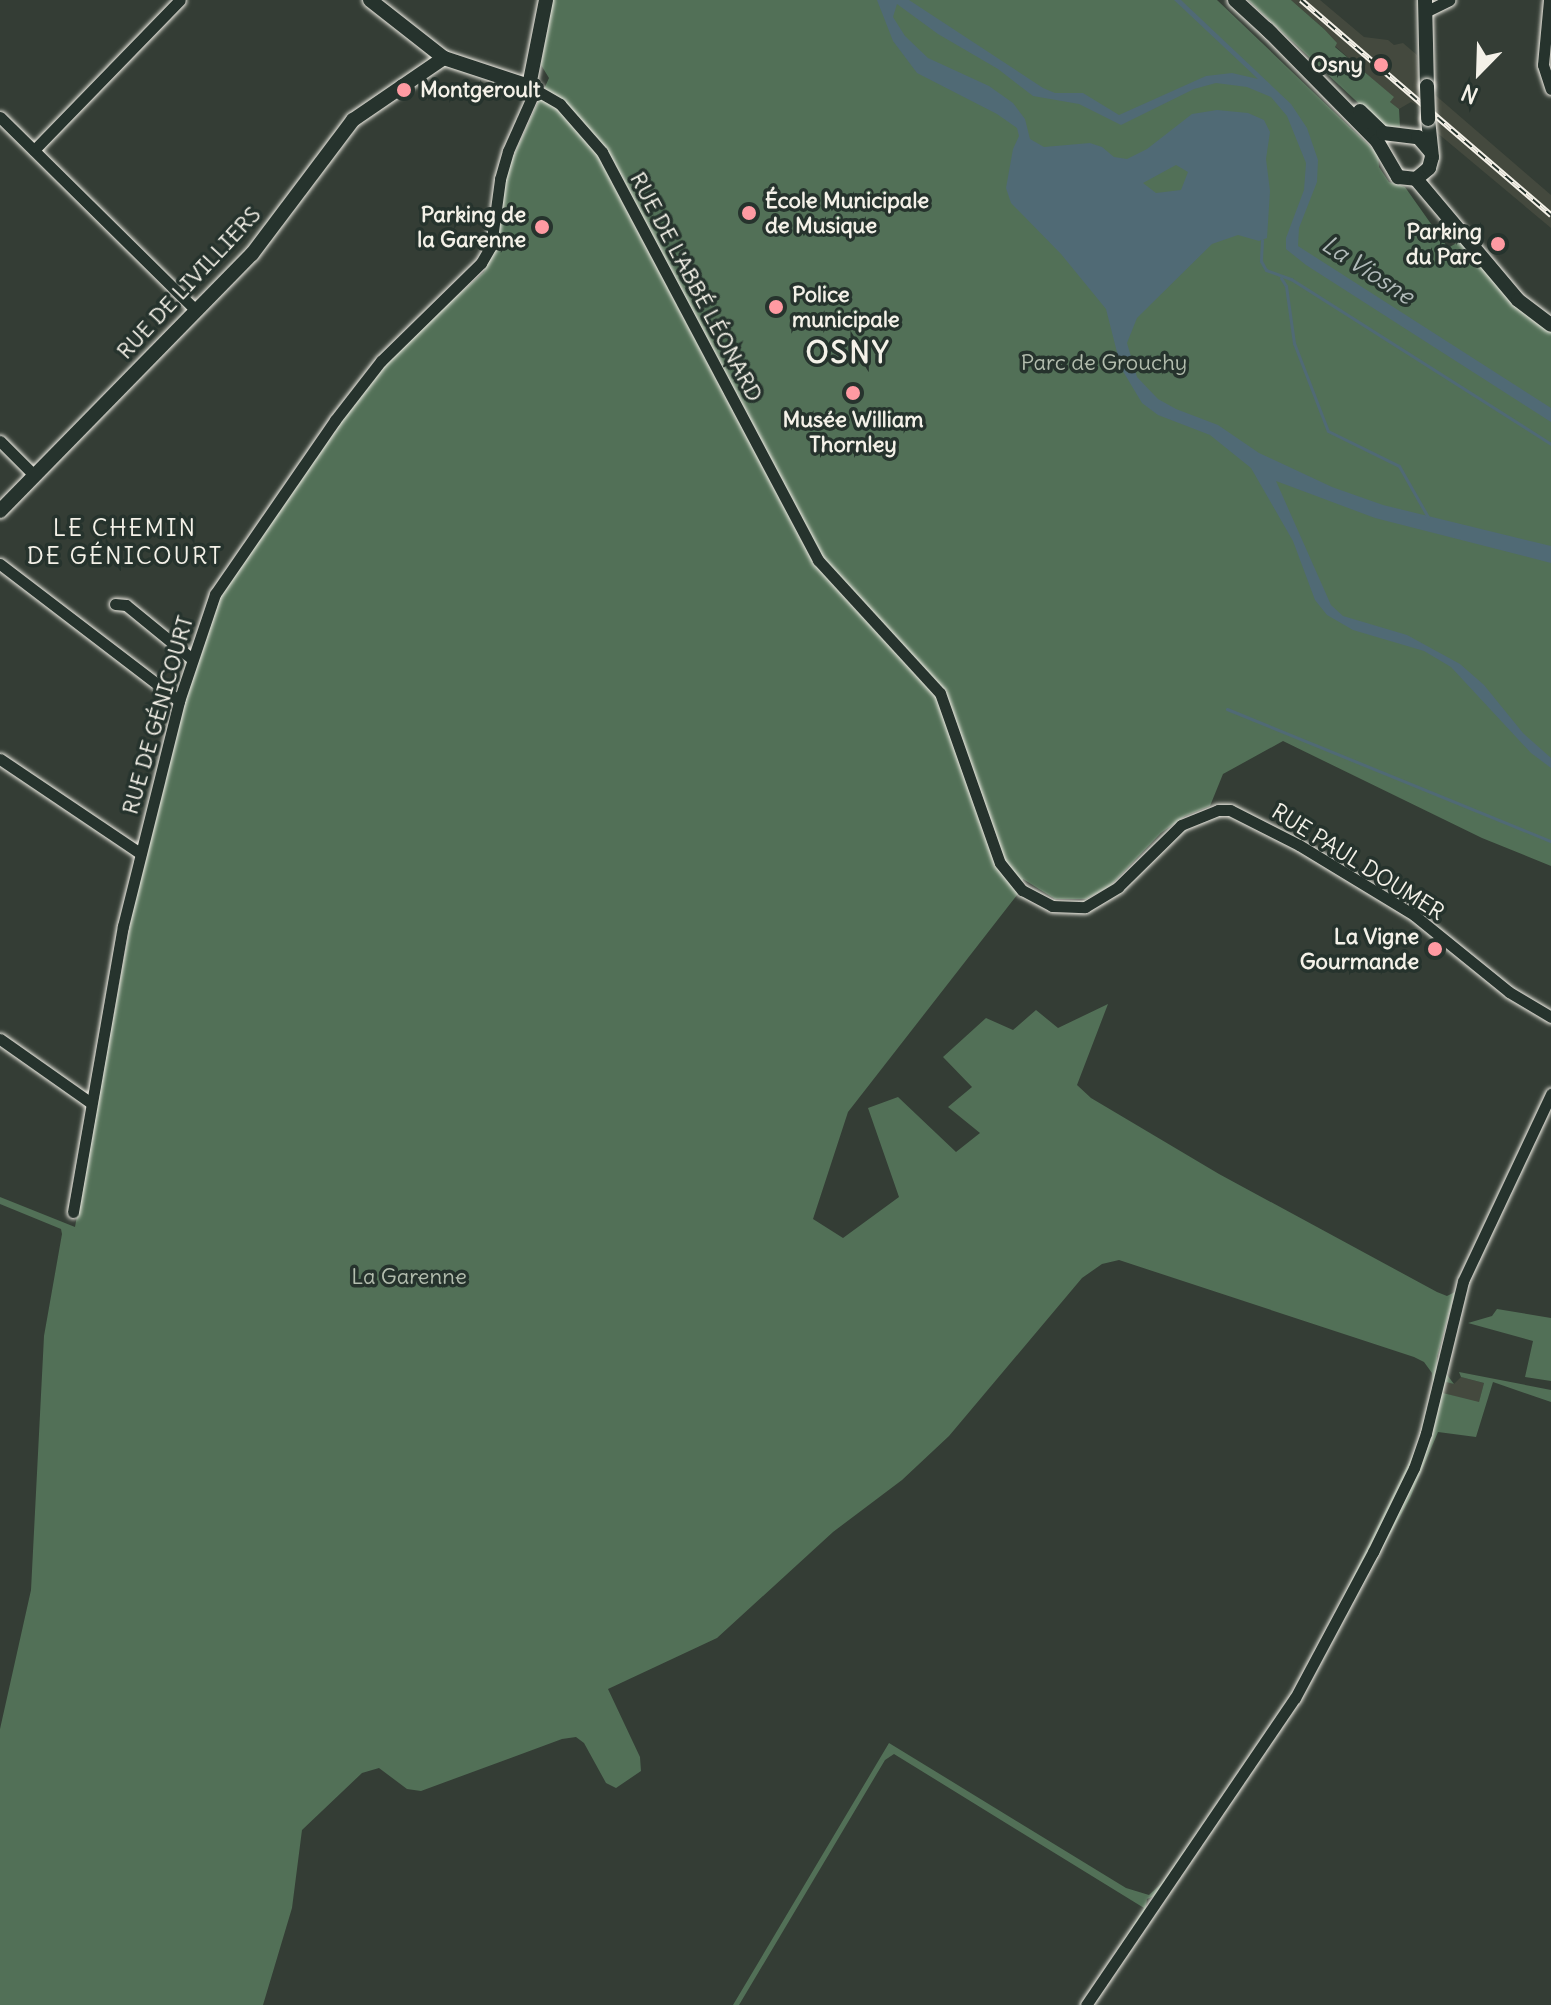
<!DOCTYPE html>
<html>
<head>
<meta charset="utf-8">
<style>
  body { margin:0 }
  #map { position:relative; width:1551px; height:2005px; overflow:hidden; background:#343d35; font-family:Delius,sans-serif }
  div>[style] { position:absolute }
  .built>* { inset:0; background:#44493e }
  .green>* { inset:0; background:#527057 }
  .water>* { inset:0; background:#506a75 }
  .stream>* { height:3px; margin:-1.5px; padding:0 1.5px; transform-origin:1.5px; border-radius:1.5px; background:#506a75 }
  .roads { filter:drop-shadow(0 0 2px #f4f1e8) drop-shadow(0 0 2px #f4f1e8) }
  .street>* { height:11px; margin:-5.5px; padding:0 5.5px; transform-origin:5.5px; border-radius:5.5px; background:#26332d }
  .secondary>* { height:14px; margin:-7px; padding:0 7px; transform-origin:7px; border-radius:7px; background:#26332d }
  .rail>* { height:6px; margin-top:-3px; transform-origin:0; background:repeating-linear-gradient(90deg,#26332d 0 9px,#f4f1e8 0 18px); box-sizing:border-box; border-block:2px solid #f4f1e8 }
  .bridges { filter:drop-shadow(0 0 2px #f4f1e8) drop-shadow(0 0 2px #f4f1e8) }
  .secondary-bridge>* { height:14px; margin:-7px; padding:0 7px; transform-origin:7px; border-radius:7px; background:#26332d }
  .dots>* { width:22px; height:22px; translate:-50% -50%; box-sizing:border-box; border:4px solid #26332d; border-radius:50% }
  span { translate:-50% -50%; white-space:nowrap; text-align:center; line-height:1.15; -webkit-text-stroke:7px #26332d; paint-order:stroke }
  .poi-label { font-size:22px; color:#f4f1e8; font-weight:700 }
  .right { translate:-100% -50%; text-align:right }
  .left { translate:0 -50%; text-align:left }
  .street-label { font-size:22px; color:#f4f1e8 }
  .park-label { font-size:22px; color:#b3bdae }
  .water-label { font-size:24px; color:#b2bbba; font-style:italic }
  .neighbourhood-label { font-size:24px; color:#f4f1e8; letter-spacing:2px }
  .district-label { font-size:30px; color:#f4f1e8; font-weight:700; letter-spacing:2px }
  .north { position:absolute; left:1439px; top:32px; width:80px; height:80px; -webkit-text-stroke:6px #26332d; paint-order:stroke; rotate:203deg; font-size:22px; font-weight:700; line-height:32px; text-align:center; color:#f4f1e8 }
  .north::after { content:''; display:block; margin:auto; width:28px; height:36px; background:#f4f1e8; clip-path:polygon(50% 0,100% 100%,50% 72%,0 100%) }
</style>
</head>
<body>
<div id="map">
  <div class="built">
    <i style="clip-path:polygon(1291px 0,1320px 0,1364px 37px,1388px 40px,1394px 45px,1403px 43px,1417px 55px,1421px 107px,1411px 102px,1399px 109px,1390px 102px,1393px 97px,1335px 46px,1324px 29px)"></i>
    <i style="clip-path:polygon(1434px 94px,1551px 195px,1551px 228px,1435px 131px)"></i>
    <i style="clip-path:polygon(1461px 1377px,1484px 1383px,1479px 1403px,1443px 1393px,1446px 1381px,1454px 1384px)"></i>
  </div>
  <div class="green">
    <i style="clip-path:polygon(553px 0,1217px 0,1378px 154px,1379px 167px,1389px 182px,1405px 187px,1448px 248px,1460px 241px,1514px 304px,1551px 331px,1551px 866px,1482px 838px,1283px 741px,1223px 774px,1210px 806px,1185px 816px,1161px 833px,1110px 886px,1086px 899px,1055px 899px,1023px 879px,1021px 890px,848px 1112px,813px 1219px,843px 1238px,899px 1197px,868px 1108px,898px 1097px,956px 1152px,980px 1133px,948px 1107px,972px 1087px,943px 1057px,986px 1018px,1013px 1030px,1036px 1010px,1058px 1028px,1108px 1004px,1077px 1085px,1091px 1098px,1219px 1174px,1437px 1292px,1447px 1296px,1455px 1292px,1437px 1357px,1436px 1385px,1428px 1415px,1412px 1466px,1388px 1518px,1289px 1703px,1159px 1894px,1147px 1899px,1145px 1913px,1083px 2005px,1144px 1908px,894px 1754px,885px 1760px,739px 2005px,733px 2005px,889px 1743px,1126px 1888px,1149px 1895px,1161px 1884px,1290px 1700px,1320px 1644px,1417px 1446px,1433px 1384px,1432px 1373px,1424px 1362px,1414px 1357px,1119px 1260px,1102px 1264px,1082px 1278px,949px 1436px,902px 1480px,833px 1532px,717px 1638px,608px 1689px,640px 1757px,641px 1771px,616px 1788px,606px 1783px,584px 1743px,576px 1737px,562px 1739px,421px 1791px,407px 1789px,379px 1768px,362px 1773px,302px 1830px,292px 1908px,263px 2005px,0 2005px,0 1729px,31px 1590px,44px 1336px,62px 1234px,61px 1229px,0 1204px,0 1197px,75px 1227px,143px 855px,184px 704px,220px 598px,336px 427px,398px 348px,484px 272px,497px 241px,504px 177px,549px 78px,541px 65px)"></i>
    <i style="clip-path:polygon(1248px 0,1291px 0,1324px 29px,1337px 43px,1335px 47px,1394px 97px,1390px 102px,1399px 109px,1400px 127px,1385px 128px)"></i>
    <i style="clip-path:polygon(1497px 1309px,1551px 1318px,1551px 1381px,1525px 1377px,1533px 1341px,1468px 1323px,1492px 1316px)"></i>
    <i style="clip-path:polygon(1445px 1372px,1454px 1384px,1446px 1382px,1443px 1393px,1479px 1402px,1484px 1383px,1461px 1377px,1459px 1372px,1551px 1390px,1551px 1402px,1493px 1382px,1476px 1437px,1438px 1432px,1410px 1498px,1310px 1682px,1182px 1873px,1273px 1734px,1399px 1506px)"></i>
  </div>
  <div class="water">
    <i style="clip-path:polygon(evenodd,877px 0,909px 0,1043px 88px,1055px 93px,1083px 93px,1119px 115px,1206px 76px,1232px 73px,1258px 79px,1174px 0,1181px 0,1291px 104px,1307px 128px,1318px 160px,1317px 182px,1299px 228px,1298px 246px,1551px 408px,1551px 422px,1306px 265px,1286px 249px,1286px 238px,1304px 190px,1306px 163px,1287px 116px,1271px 97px,1247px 87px,1216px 83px,1194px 89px,1121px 125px,1079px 104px,1033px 96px,998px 69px,938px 34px,897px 4px,893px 17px,905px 36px,928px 58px,989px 86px,1013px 103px,1025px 119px,1030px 139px,1044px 147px,1090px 143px,1102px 147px,1114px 157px,1127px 159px,1147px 149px,1192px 114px,1217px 110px,1248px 113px,1264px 120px,1270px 132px,1266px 159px,1270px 191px,1267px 238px,1259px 241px,1238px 235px,1212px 244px,1137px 318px,1127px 343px,1137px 377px,1158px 399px,1176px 409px,1218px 425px,1259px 453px,1332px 487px,1383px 505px,1551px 546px,1551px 563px,1375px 518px,1276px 481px,1331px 605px,1343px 616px,1407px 635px,1460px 664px,1484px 685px,1523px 733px,1551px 758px,1551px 768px,1531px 753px,1451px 667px,1424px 651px,1353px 630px,1327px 615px,1315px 600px,1293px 541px,1251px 468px,1210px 435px,1158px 415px,1142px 403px,1121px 368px,1106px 309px,1061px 254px,1011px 203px,1006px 188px,1013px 149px,1019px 136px,1017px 128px,997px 114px,917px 73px,893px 41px,877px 0,1176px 165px,1188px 172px,1181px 190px,1156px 193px,1143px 183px,1176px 165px)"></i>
  </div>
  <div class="stream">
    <i style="left:1262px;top:240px;width:21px;rotate:93deg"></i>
    <i style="left:1261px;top:261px;width:10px;rotate:61deg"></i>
    <i style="left:1266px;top:270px;width:27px;rotate:20deg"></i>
    <i style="left:1291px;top:279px;width:308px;rotate:32.4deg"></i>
    <i style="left:1281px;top:278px;width:9px;rotate:58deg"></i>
    <i style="left:1286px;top:286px;width:58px;rotate:82deg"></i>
    <i style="left:1294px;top:343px;width:94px;rotate:68.9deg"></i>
    <i style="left:1328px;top:431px;width:79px;rotate:26.2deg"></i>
    <i style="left:1399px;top:466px;width:59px;rotate:60.4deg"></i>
    <i style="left:1227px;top:709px;width:350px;rotate:22.2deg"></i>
  </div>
  <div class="roads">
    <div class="street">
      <i style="left:1549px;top:0;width:65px;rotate:95.3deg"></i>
      <i style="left:1543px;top:65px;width:25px;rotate:72deg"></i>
      <i style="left:1427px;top:11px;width:25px;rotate:-26deg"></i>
      <i style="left:529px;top:86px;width:36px;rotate:30deg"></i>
      <i style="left:560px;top:104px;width:64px;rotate:48.8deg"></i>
      <i style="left:602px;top:152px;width:462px;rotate:62.1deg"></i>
      <i style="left:818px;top:560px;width:180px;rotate:47.5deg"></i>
      <i style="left:940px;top:693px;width:180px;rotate:70.6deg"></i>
      <i style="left:1000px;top:863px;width:35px;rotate:51deg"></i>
      <i style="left:1022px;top:890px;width:34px;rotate:28deg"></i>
      <i style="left:1052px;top:906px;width:33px;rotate:2deg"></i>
      <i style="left:1085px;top:907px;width:39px;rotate:-31deg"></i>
      <i style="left:1118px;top:887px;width:88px;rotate:-44.5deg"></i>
      <i style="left:1181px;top:825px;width:40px;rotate:-22deg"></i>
      <i style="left:1218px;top:810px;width:12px"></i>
      <i style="left:1230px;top:810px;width:77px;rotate:26.9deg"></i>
      <i style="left:1299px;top:845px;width:135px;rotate:31.3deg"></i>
      <i style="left:1414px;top:915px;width:122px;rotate:39deg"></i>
      <i style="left:1509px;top:992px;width:49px;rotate:30.8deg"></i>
      <i style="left:0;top:117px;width:276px;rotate:44.6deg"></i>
      <i style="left:34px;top:150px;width:209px;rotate:-45.8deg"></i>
      <i style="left:0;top:441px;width:48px;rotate:45deg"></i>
      <i style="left:0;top:564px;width:225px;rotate:37.4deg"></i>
      <i style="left:115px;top:604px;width:11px;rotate:5deg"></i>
      <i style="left:126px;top:605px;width:85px;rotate:39.3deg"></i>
      <i style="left:0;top:759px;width:169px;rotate:33.9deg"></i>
      <i style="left:0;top:1039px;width:111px;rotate:35.1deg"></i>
      <i style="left:73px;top:1212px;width:290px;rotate:-80.1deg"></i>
      <i style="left:123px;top:926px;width:232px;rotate:-76deg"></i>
      <i style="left:179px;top:701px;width:113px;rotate:-71.4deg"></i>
      <i style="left:215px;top:594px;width:211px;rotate:-55.4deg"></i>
      <i style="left:335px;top:420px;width:75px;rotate:-52.1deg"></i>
      <i style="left:381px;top:361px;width:140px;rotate:-44.4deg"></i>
      <i style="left:481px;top:263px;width:20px;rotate:-60deg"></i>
      <i style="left:491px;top:246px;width:68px;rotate:-82.3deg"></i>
      <i style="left:500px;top:179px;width:29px;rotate:-74deg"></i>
      <i style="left:508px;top:151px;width:69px;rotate:-66deg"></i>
      <i style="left:1086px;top:2005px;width:371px;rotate:-55.8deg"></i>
      <i style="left:1295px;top:1698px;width:166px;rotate:-61.9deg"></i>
      <i style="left:1373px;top:1552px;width:93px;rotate:-64deg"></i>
      <i style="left:1414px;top:1468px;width:37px;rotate:-71deg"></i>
      <i style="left:1426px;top:1433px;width:156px;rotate:-76.3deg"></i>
      <i style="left:1463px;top:1281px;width:207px;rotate:-64.8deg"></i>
    </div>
    <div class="secondary">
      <i style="left:370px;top:0;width:94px;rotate:38.1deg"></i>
      <i style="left:444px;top:58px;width:89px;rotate:18.2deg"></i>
      <i style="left:529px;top:86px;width:88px;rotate:-78.8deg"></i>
      <i style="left:1235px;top:0;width:50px;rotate:42.6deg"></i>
      <i style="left:1425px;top:0;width:86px;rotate:88.7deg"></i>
      <i style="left:1267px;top:29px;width:157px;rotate:45.5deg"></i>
      <i style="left:1377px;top:141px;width:42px;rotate:59.7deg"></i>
      <i style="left:1398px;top:177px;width:18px;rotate:6deg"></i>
      <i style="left:1416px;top:179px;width:17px;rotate:-40deg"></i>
      <i style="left:1429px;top:168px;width:11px;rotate:-75deg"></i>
      <i style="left:1432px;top:157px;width:38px;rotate:-96deg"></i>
      <i style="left:1360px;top:111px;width:32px;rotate:44deg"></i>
      <i style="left:1383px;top:133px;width:35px;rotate:7deg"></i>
      <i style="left:1418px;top:137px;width:20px;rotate:49deg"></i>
      <i style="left:1416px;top:179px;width:158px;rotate:49.9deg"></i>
      <i style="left:1518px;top:300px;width:41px;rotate:37.1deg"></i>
      <i style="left:0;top:511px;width:360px;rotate:-45.6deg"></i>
      <i style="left:252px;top:254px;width:168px;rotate:-53deg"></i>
      <i style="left:353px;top:120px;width:110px;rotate:-34.3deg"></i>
    </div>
  </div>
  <div class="rail">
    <i style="left:1301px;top:0;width:330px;rotate:40.7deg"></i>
  </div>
  <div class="bridges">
    <div class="secondary-bridge">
      <i style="left:1427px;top:86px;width:33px;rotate:88deg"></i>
    </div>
  </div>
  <div class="dots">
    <i style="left:1381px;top:65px;background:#ff9aa2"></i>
    <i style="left:404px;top:90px;background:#ff9aa2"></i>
    <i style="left:749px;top:213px;background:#ff9aa2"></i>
    <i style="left:542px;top:227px;background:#ff9aa2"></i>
    <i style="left:1498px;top:244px;background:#ff9aa2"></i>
    <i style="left:776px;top:307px;background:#ff9aa2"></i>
    <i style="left:853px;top:393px;background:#ff9aa2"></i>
    <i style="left:1435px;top:949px;background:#ff9aa2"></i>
  </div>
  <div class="poi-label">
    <span class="right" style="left:1363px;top:65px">Osny</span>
    <span class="left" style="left:420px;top:90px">Montgeroult</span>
    <span class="left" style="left:765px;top:213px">École Municipale<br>de Musique</span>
    <span class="right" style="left:526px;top:227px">Parking de<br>la Garenne</span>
    <span class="right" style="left:1482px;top:244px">Parking<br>du Parc</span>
    <span class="left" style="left:792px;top:307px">Police<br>municipale</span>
    <span style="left:853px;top:432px">Musée William<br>Thornley</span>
    <span class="right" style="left:1419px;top:949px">La Vigne<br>Gourmande</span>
  </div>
  <div class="street-label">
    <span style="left:189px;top:283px;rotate:-47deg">RUE DE LIVILLIERS</span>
    <span style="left:696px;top:287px;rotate:62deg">RUE DE L'ABBÉ LÉONARD</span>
    <span style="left:158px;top:715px;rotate:-74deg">RUE DE GÉNICOURT</span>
    <span style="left:1358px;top:862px;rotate:32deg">RUE PAUL DOUMER</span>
  </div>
  <div class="park-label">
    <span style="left:1104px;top:363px">Parc de Grouchy</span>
    <span style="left:409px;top:1277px">La Garenne</span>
  </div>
  <div class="water-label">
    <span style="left:1368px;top:270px;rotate:33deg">La Viosne</span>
  </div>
  <div class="neighbourhood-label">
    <span style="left:125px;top:542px">LE CHEMIN<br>DE GÉNICOURT</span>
  </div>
  <div class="district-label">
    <span style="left:848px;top:352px">OSNY</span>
  </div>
  <div class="north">N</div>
</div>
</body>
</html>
